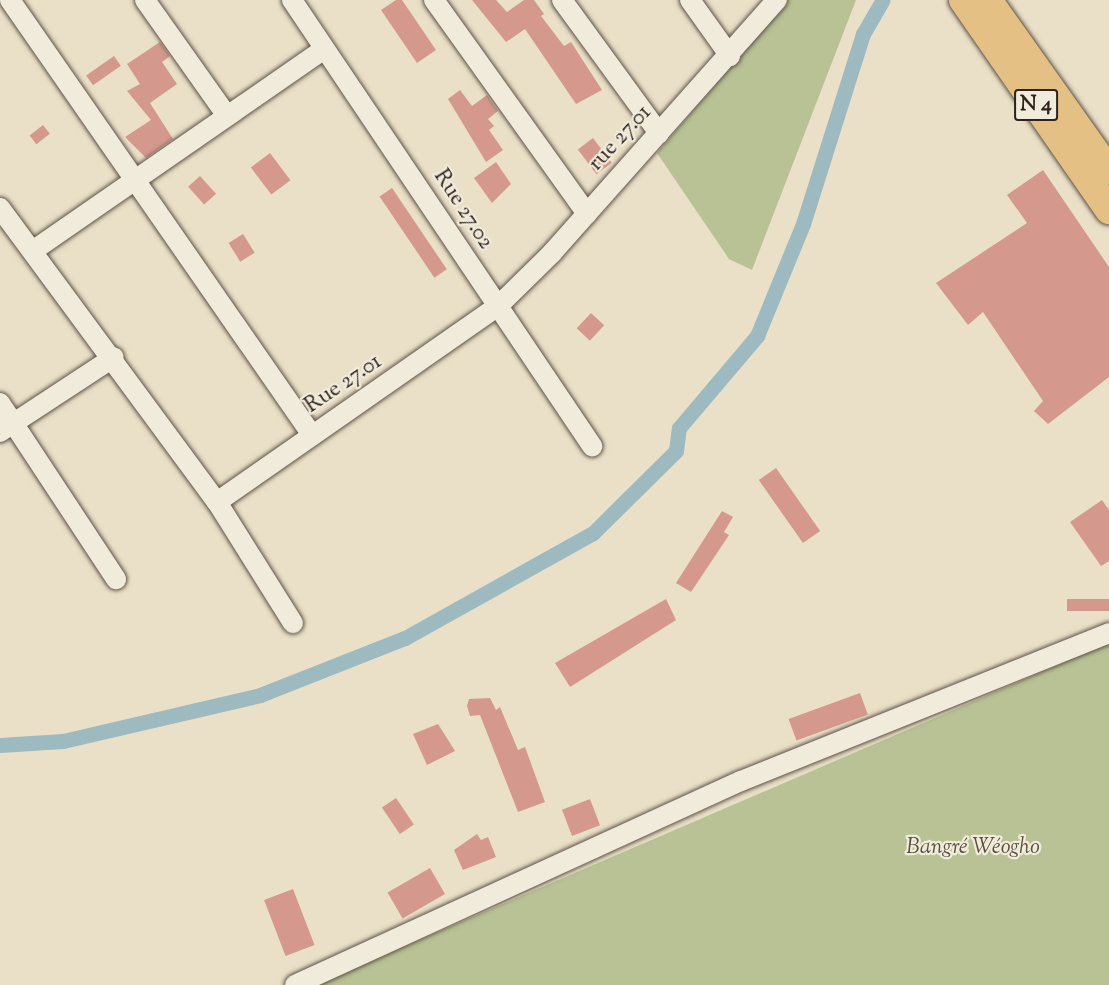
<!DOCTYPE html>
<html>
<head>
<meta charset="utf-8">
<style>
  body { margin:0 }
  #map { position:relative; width:1109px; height:985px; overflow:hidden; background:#eae0c7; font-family:"Sorts Mill Goudy",serif }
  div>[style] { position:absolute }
  .green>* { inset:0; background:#b9c294 }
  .canal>* { height:15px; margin:-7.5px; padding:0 7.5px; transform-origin:7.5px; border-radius:7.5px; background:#9cbabf }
  .building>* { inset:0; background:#d4998c; transform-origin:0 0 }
  .roads { filter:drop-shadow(0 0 2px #5e5248) drop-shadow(0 0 2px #5e5248) }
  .minor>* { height:20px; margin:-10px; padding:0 10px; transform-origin:10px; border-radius:10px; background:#f1ebdb }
  .highway>* { height:28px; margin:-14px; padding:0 14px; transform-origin:14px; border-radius:14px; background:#e5c084 }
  span { translate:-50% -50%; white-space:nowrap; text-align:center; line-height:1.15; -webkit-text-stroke:4.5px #f1ebdb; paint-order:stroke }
  .shield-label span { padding:2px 4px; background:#f1ebdb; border:2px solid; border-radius:4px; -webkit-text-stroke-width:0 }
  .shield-label { font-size:21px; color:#2f221d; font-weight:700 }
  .street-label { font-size:22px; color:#2f221d }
  .park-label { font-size:22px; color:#585241; font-style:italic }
</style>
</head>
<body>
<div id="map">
  <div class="green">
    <i style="clip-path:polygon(788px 0,856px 0,752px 270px,729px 259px,657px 153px)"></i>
    <i style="clip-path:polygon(1109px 643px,1109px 985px,315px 985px)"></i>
  </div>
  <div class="canal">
    <i style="left:0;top:745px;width:63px;rotate:-3.6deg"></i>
    <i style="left:63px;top:741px;width:202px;rotate:-13.1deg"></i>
    <i style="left:260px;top:695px;width:156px;rotate:-21.5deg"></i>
    <i style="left:405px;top:638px;width:215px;rotate:-29.2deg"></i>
    <i style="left:593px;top:533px;width:117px;rotate:-44.7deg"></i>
    <i style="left:676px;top:451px;width:23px;rotate:-83deg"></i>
    <i style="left:679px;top:428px;width:121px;rotate:-49.7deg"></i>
    <i style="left:757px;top:336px;width:121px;rotate:-67.7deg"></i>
    <i style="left:803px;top:224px;width:199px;rotate:-72.5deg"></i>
    <i style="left:863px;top:34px;width:39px;rotate:-60deg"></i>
  </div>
  <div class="building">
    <i style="clip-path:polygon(396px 0,402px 0,436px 50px,417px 63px,381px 10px)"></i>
    <i style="clip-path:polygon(472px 0,496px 0,507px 12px,524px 0,534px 0,544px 14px,541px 16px,564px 46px,571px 42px,602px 90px,576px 104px,525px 29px,506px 42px)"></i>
    <i style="clip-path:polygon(160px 42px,170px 56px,162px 62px,177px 84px,150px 103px,173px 139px,146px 158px,125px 137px,151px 120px,127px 91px,140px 84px,127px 64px)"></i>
    <i style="left:114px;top:56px;width:12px;height:34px;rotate:55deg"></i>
    <i style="clip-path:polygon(460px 90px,472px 106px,487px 95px,498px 111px,488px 119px,494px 126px,489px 130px,503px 150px,486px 162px,448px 99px)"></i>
    <i style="left:43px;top:125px;width:11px;height:17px;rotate:52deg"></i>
    <i style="left:593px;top:138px;width:31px;height:19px;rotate:53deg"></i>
    <i style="left:270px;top:153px;width:34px;height:24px;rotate:53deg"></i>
    <i style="clip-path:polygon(496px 162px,511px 184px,492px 203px,474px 178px)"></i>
    <i style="clip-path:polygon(1043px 170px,1109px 267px,1109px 377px,1048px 424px,1034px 411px,1043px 401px,983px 312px,968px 325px,936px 283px,1027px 223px,1007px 195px)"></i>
    <i style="left:200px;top:176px;width:24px;height:16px;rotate:48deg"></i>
    <i style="left:392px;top:188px;width:98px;height:15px;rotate:56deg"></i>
    <i style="left:243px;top:234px;width:22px;height:17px;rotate:58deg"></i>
    <i style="left:591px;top:313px;width:18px;height:21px;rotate:43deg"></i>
    <i style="left:776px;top:468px;width:77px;height:21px;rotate:55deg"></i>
    <i style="clip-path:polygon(1102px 500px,1109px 510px,1109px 561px,1101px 566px,1070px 522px)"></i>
    <i style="clip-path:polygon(722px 511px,733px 517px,724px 532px,729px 535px,691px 592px,676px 583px)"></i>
    <i style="clip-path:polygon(666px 599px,676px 620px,570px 687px,555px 663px)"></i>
    <i style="left:1109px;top:599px;width:12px;height:42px;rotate:90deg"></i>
    <i style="left:860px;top:693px;width:23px;height:76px;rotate:70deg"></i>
    <i style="clip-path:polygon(490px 698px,496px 710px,500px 707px,518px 750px,525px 747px,545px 802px,518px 812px,480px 715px,470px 716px,467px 706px,469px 699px)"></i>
    <i style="clip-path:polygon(438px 724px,455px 751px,427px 765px,413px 734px)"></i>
    <i style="left:396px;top:798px;width:32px;height:17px;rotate:56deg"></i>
    <i style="left:590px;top:799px;width:28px;height:30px;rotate:69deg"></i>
    <i style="clip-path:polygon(477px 834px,481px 840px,488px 837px,496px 857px,463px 870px,454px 850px)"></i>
    <i style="left:430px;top:868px;width:30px;height:49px;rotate:60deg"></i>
    <i style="left:293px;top:889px;width:60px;height:31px;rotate:69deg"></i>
  </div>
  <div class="roads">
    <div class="minor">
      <i style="left:10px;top:0;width:530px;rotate:55.23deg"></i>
      <i style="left:145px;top:0;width:142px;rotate:54.7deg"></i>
      <i style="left:292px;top:0;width:538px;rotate:56.07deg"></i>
      <i style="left:434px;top:0;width:263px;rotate:54.4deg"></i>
      <i style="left:562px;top:0;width:165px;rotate:53.9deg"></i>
      <i style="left:690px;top:0;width:69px;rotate:54.5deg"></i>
      <i style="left:0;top:208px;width:365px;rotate:53.6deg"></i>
      <i style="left:217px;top:502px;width:143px;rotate:57.9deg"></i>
      <i style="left:34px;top:250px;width:353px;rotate:-34.7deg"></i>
      <i style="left:0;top:403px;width:211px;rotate:56.6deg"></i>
      <i style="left:0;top:432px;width:136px;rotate:-33.3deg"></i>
      <i style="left:217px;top:502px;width:341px;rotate:-34.9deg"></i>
      <i style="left:497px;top:307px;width:77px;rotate:-44.5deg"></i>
      <i style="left:552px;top:253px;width:339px;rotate:-48.4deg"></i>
      <i style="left:295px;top:985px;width:490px;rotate:-24.6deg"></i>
      <i style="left:741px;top:781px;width:397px;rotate:-21.9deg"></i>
    </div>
    <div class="highway">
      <i style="left:963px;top:0;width:256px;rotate:55.2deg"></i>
      <i style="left:988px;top:0;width:209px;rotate:54.7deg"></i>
    </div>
  </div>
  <div class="shield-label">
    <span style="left:1036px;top:105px">N 4</span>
  </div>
  <div class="street-label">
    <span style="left:621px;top:139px;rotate:-47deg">rue 27.01</span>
    <span style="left:462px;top:210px;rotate:57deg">Rue 27.02</span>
    <span style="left:344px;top:385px;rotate:-34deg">Rue 27.01</span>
  </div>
  <div class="park-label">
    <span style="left:973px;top:849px">Bangré Wéogho</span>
  </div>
</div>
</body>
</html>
